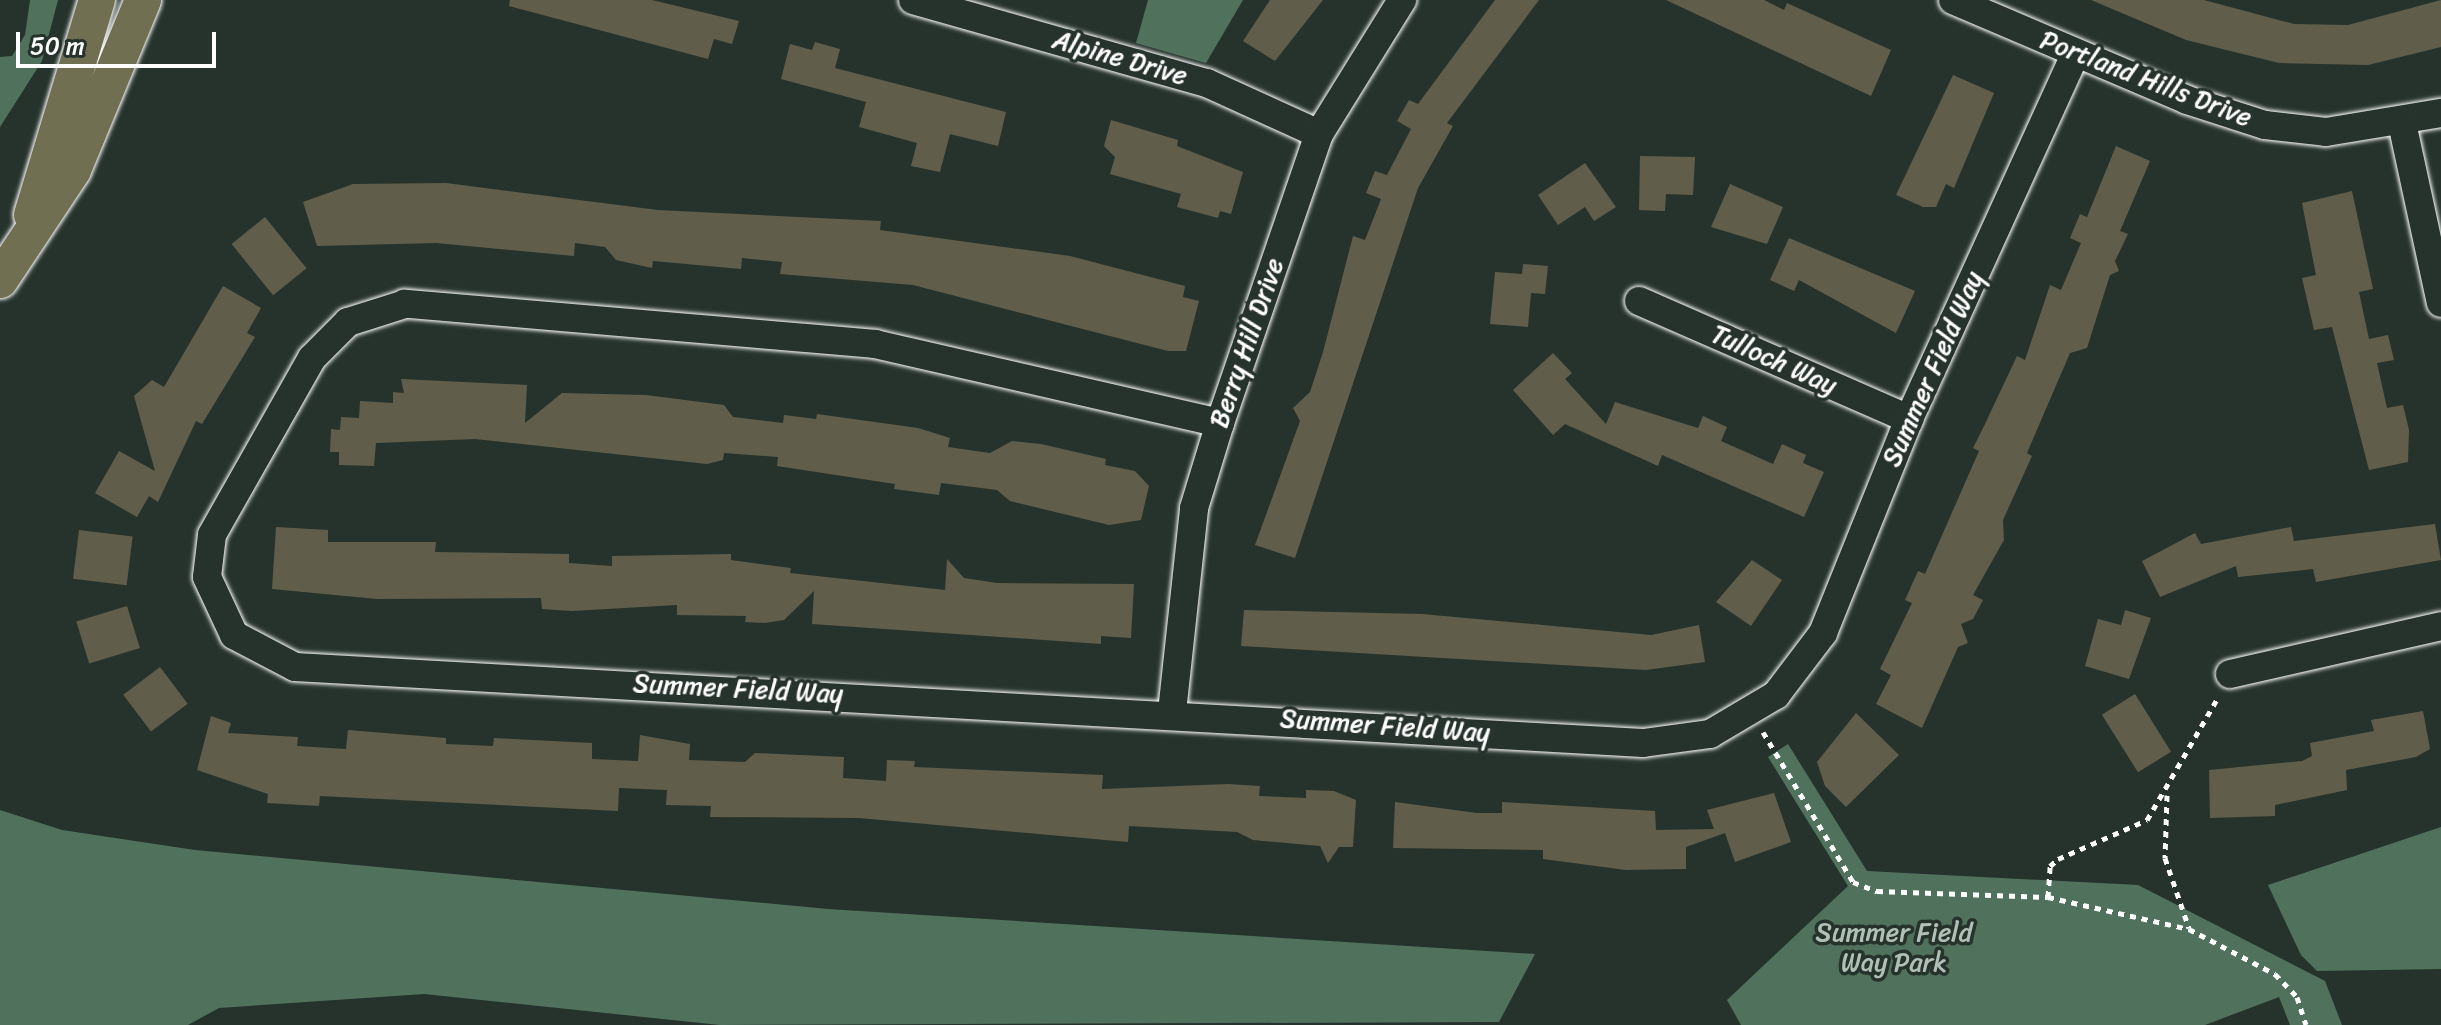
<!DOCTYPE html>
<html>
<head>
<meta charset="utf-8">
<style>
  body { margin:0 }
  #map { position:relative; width:2441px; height:1025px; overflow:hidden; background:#26332d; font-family:Sriracha,sans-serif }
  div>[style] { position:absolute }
  .green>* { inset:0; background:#50725d }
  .building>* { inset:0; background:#605e4a; transform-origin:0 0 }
  .path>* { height:5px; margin-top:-2.5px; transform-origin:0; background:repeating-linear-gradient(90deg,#fff 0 6px,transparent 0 12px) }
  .roads { filter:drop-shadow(0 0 2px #fff) drop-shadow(0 0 2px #fff) }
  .minor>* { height:28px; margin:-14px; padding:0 14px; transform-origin:14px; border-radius:14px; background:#26332d }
  .major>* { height:36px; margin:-18px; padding:0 18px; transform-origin:18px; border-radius:18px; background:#706f52 }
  span { translate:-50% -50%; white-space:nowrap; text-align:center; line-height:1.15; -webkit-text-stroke:7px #26332d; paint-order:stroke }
  .street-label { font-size:26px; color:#fff }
  .park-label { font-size:26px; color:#b0c0b6 }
  .scale { position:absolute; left:16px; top:32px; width:200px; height:36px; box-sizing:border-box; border:4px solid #fff; border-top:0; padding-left:10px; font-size:24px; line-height:28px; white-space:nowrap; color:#fff; -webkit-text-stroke:6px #26332d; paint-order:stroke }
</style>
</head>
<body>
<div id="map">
  <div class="green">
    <i style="clip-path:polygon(30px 0,58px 0,42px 61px,0 127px,0 57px,12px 56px,25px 35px)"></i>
    <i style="clip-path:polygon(1148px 0,1243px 0,1206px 63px,1136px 43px)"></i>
    <i style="clip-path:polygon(1788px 744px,1867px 871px,2138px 885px,2325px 981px,2342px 1025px,2290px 1025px,2279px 997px,2205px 1025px,1741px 1025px,1727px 1000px,1848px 886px,1768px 757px)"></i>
    <i style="clip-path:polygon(0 810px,62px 830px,195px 850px,828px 909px,1535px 954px,1499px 1022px,720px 1025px,424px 994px,219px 1008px,188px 1025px,0 1025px)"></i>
    <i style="clip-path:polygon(2441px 827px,2441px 969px,2317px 971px,2301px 955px,2268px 885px)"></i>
  </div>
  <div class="building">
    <i style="clip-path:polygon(510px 0,652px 0,739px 21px,732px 44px,714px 39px,708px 59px,509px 6px)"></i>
    <i style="clip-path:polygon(1270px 0,1323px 0,1275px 61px,1243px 41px)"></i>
    <i style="clip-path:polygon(1495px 0,1539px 0,1447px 123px,1453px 126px,1418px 188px,1295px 558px,1255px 545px,1300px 421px,1293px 408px,1310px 392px,1323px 352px,1353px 236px,1365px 240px,1381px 199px,1366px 193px,1375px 171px,1387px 175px,1411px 129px,1397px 121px,1409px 100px,1418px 104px)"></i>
    <i style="clip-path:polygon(1666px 0,1764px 0,1784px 10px,1787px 3px,1891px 50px,1871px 96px)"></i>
    <i style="clip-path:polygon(2091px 0,2204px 0,2294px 24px,2348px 25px,2441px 0,2441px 47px,2368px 65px,2279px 63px,2186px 40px)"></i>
    <i style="clip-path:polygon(815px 42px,840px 49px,835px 68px,1006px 112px,998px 146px,950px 134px,940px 172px,911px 166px,917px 143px,859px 127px,866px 102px,781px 79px,790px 44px,812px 50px)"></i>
    <i style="clip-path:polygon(1953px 75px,1994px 93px,1954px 188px,1946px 184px,1936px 207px,1923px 207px,1896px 195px)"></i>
    <i style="clip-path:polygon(1111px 120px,1178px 140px,1177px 146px,1243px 172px,1231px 214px,1220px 211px,1218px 218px,1177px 207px,1181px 194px,1110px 174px,1115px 157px,1104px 146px)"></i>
    <i style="clip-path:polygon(2116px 146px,2150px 161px,2120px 231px,2128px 234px,2115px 261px,2119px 271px,2110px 275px,2087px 348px,2070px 353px,2027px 453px,2032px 456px,2003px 520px,2004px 540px,1973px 595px,1983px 600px,1973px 619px,1961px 624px,1968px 643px,1958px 647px,1922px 728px,1876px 704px,1891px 675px,1880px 669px,1912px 603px,1905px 600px,1918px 571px,1925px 574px,1979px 451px,1973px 448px,1984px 426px,2017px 356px,2025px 360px,2050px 285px,2061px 290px,2081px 243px,2070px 238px,2080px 214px,2087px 217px)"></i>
    <i style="clip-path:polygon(1640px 156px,1695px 157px,1693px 195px,1666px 194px,1665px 211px,1639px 210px)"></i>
    <i style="clip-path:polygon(1585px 163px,1616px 207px,1594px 221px,1585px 207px,1558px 225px,1538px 195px)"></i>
    <i style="clip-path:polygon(446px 183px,658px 210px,881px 221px,880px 230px,1070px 256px,1185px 286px,1183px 297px,1199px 301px,1186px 351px,1168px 351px,913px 285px,780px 274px,782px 262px,742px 258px,741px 269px,653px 261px,652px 268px,616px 260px,605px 247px,575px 243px,574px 256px,436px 243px,317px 246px,303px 202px,353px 184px)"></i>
    <i style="clip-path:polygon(1730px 184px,1783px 207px,1767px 244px,1711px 227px)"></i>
    <i style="clip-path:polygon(2352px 191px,2373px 289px,2359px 292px,2369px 339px,2388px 335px,2394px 360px,2377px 363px,2387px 408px,2403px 405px,2409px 430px,2408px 462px,2369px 470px,2332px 327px,2314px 330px,2302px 278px,2316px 275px,2302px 203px)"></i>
    <i style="left:265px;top:217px;width:66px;height:43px;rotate:51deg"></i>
    <i style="clip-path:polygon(1789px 238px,1915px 291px,1896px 333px,1799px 280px,1794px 291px,1770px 280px)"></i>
    <i style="clip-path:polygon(1523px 264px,1548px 266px,1545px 294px,1531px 293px,1528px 327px,1490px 324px,1495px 272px,1522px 274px)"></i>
    <i style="clip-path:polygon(223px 286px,261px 308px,247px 333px,255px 337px,202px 424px,196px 421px,158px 502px,149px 496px,137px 517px,95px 493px,119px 451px,155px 471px,134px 396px,152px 380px,164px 387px)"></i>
    <i style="clip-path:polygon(1553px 353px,1572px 373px,1565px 379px,1606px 424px,1615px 402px,1698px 428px,1703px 416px,1727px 427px,1721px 441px,1773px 464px,1782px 444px,1806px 455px,1803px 463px,1824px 472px,1804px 517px,1662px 455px,1658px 466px,1565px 424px,1553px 435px,1513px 390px)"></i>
    <i style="clip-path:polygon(401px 379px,527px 385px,525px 423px,562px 393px,646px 395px,724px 405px,733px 417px,783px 423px,784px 415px,816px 419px,817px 414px,918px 428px,950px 438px,948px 447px,990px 453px,1012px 441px,1041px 444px,1106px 459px,1105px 465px,1135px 471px,1149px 486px,1141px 520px,1109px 525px,1010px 501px,997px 490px,941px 483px,939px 495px,894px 489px,895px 484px,777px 466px,778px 457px,724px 453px,723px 460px,707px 464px,475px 439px,376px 443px,374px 466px,339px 465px,339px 452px,330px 452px,331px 429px,340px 430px,341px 417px,359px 418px,360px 401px,393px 403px,393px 392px,404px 393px)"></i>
    <i style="clip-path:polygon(2435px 524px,2441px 560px,2316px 582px,2313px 569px,2238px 577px,2236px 566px,2160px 597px,2142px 561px,2195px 533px,2201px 544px,2291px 527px,2294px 541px)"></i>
    <i style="clip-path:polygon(276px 527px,328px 530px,328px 542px,436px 542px,435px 552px,569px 554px,569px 563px,612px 566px,612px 556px,731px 554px,731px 560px,791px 568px,790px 573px,945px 590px,947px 559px,964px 578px,997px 583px,1134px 584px,1131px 638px,1101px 636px,1101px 644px,812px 624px,814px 591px,784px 620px,765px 623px,745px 622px,746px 616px,677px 615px,677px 605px,572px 611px,542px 609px,541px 598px,377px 599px,272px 589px)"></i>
    <i style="left:79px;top:530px;width:54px;height:49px;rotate:7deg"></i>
    <i style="clip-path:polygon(1752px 560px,1782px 580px,1751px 626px,1716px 602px)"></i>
    <i style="left:127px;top:606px;width:44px;height:53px;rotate:73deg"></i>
    <i style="clip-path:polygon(1244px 610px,1422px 614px,1651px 635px,1699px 625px,1705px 662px,1646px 670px,1241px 646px)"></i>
    <i style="clip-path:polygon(2125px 610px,2151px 618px,2129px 679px,2085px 666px,2098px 619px,2121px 625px)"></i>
    <i style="left:160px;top:667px;width:46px;height:46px;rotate:53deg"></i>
    <i style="left:2135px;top:694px;width:68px;height:39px;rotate:58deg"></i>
    <i style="clip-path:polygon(2423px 711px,2430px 749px,2416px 757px,2346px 770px,2347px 790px,2275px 805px,2275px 816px,2210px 818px,2209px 770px,2302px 761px,2312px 756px,2310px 743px,2374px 731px,2371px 720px)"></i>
    <i style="clip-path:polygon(1856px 713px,1899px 755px,1846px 807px,1825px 786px,1817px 762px)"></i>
    <i style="clip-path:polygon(211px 716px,231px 723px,228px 733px,298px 737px,297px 746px,346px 749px,348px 730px,446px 738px,446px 744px,493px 746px,494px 738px,592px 743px,592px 759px,638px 761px,640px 735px,690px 744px,689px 760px,745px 762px,755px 753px,844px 757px,843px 778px,886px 781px,887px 760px,915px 761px,914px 767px,1103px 775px,1102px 789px,1228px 784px,1260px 786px,1259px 796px,1306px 798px,1306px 790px,1334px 791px,1356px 800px,1353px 847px,1339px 847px,1328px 863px,1320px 846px,1253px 840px,1237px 832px,1129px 826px,1128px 842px,859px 818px,710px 817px,711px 806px,666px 805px,667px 790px,619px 788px,618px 811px,320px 796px,319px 806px,267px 803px,268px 794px,197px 770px)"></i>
    <i style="clip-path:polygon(1774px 793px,1791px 842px,1735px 862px,1725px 833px,1686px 847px,1686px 869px,1626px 870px,1543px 859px,1543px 850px,1393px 848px,1395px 802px,1477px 813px,1502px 813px,1502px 802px,1655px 811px,1656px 830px,1714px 829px,1707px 810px)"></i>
  </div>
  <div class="path">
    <i style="left:1763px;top:732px;width:175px;rotate:59deg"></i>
    <i style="left:1853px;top:882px;width:26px;rotate:21deg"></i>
    <i style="left:1877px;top:891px;width:171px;rotate:2deg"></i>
    <i style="left:2048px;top:897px;width:145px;rotate:12.8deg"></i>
    <i style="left:2189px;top:929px;width:97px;rotate:27.6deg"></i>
    <i style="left:2275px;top:974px;width:32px;rotate:46deg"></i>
    <i style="left:2297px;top:997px;width:29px;rotate:72deg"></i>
    <i style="left:2167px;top:795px;width:63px;rotate:91.8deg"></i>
    <i style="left:2165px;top:858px;width:74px;rotate:71.1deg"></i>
    <i style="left:2048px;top:897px;width:31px;rotate:-86deg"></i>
    <i style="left:2050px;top:866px;width:11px;rotate:-41deg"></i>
    <i style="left:2058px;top:859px;width:97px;rotate:-23.7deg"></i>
    <i style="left:2147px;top:820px;width:143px;rotate:-59.9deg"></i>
  </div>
  <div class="roads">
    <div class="minor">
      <i style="left:913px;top:0;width:305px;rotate:15.8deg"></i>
      <i style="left:1207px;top:83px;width:123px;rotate:24.5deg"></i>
      <i style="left:1953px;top:0;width:254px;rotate:23.1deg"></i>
      <i style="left:2187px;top:100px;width:82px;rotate:17.8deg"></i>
      <i style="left:2265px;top:125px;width:61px;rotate:6.5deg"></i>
      <i style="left:2326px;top:132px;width:117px;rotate:-9.4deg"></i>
      <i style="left:2402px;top:123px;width:184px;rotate:77.8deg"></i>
      <i style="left:1639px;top:301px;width:295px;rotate:23.6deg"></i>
      <i style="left:1220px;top:423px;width:353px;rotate:-167.1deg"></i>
      <i style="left:876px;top:344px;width:473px;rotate:-175.1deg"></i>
      <i style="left:405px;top:304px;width:60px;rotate:162.5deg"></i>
      <i style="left:348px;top:322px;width:51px;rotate:135deg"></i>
      <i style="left:312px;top:358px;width:203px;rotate:119.5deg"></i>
      <i style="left:212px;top:535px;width:42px;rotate:96.8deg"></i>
      <i style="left:207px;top:577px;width:64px;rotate:65deg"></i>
      <i style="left:234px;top:635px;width:69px;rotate:27.7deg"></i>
      <i style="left:295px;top:667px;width:1350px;rotate:3.23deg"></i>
      <i style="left:1643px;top:743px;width:68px;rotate:-7.7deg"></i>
      <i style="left:1710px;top:734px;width:77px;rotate:-30.6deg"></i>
      <i style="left:1776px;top:695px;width:78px;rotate:-52.8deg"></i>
      <i style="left:1823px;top:633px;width:231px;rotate:-68.1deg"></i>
      <i style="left:1909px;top:419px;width:400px;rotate:-65.5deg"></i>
      <i style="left:2230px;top:674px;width:216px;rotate:-12.8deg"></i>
      <i style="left:1172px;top:712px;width:205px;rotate:-83.8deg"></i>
      <i style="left:1194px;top:508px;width:89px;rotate:-73deg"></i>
      <i style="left:1220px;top:423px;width:305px;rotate:-71.1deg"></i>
      <i style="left:1319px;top:134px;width:158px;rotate:-58.2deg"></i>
    </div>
    <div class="major">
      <i style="left:32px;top:215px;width:225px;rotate:-73.2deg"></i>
      <i style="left:0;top:280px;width:132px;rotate:-56.4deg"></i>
      <i style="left:73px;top:170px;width:184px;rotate:-67.6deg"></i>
    </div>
  </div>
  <div class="street-label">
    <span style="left:1120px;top:58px;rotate:16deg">Alpine Drive</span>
    <span style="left:2146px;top:79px;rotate:21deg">Portland Hills Drive</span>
    <span style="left:1247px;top:343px;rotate:-71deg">Berry Hill Drive</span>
    <span style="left:1774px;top:360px;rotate:24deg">Tulloch Way</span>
    <span style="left:1933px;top:369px;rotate:-66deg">Summer Field Way</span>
    <span style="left:738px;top:689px;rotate:3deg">Summer Field Way</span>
    <span style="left:1385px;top:726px;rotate:4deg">Summer Field Way</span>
  </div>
  <div class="park-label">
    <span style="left:1894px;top:948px">Summer Field<br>Way Park</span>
  </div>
  <div class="scale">50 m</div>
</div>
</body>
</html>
